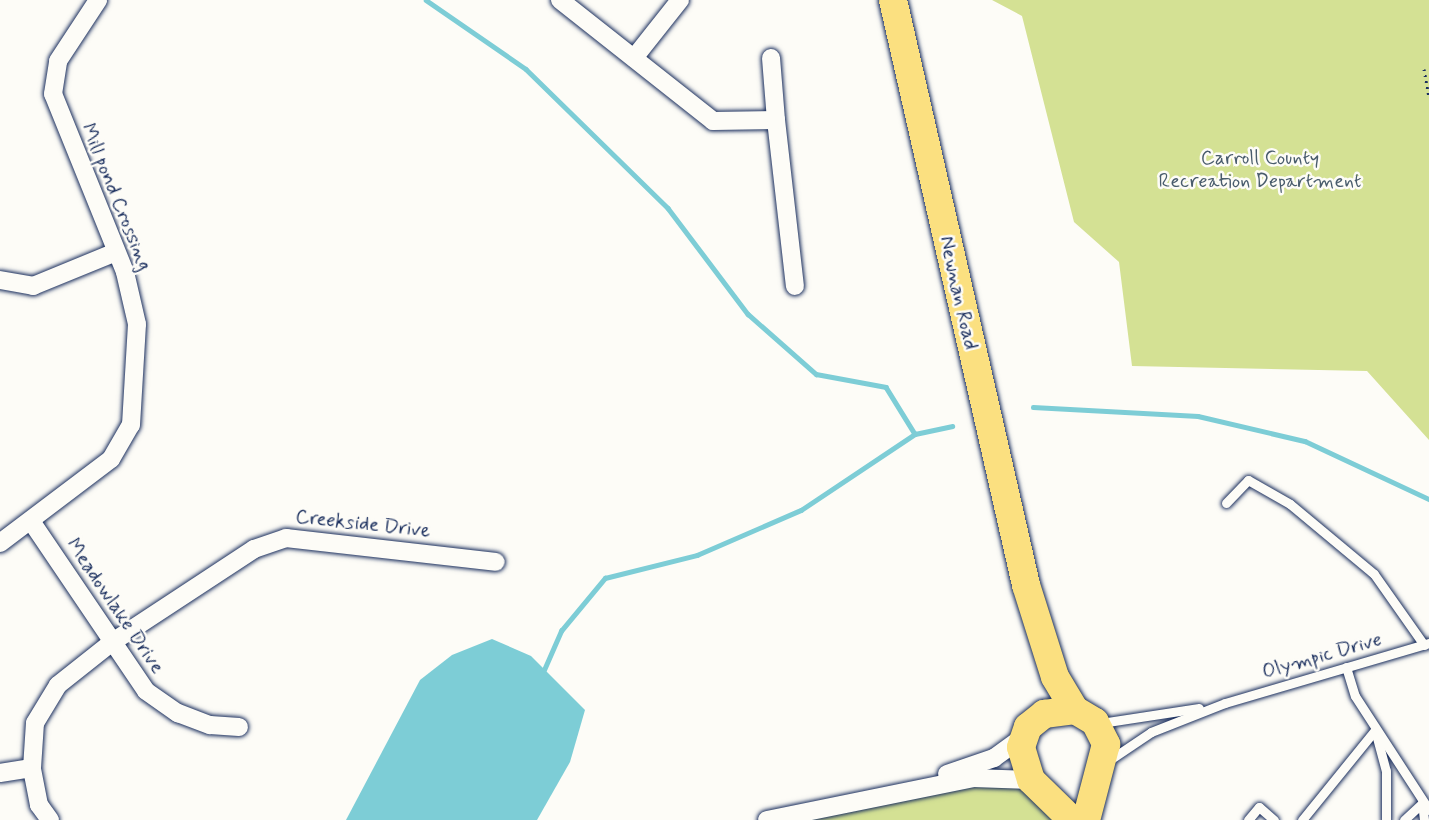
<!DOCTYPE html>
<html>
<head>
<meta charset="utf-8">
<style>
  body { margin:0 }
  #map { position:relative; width:1429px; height:820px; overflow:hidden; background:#fdfcf7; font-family:Mynerve,sans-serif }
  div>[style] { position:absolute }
  .green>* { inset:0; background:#d4e194 }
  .water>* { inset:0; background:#7dcdd6 }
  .stream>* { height:4.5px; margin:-2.25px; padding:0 2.25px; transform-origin:2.25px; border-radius:2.25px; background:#7dcdd6 }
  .path>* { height:3px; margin-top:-1.5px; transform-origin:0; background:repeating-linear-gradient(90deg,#1b2f5e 0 1.5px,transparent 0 6px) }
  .roads { filter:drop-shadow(0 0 2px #1b2f5e) drop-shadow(0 0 2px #1b2f5e) }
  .service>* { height:9px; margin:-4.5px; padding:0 4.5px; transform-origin:4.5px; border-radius:4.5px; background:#fdfcf7 }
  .minor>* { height:18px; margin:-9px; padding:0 9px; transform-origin:9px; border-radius:9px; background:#fdfcf7 }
  .primary>* { height:28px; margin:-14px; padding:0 14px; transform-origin:14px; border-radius:14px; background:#fbe080 }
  span { translate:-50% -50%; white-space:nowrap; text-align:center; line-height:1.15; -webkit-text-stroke:5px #fdfcf7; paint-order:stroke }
  .park-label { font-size:20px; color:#495c6c }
  .street-label { font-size:20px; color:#1b2f5e }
</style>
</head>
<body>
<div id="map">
  <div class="green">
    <i style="clip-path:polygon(992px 0,1429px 0,1429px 440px,1367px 371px,1132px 366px,1119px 262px,1074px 222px,1022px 16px)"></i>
    <i style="clip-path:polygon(978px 785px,1025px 785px,1063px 820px,767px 820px)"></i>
  </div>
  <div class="water">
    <i style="clip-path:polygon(492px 639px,531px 656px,585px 710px,570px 762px,537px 820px,346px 820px,420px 680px,452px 655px)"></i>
  </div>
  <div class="stream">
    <i style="left:426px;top:0;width:121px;rotate:34.6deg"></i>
    <i style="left:526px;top:69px;width:199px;rotate:44.4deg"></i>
    <i style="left:668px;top:208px;width:133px;rotate:53deg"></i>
    <i style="left:748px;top:314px;width:91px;rotate:41.4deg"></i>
    <i style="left:816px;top:374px;width:71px;rotate:10.5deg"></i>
    <i style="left:886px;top:387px;width:55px;rotate:58.3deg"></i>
    <i style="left:1033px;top:407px;width:165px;rotate:3.1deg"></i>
    <i style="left:1198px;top:416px;width:110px;rotate:13.2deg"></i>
    <i style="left:1305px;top:441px;width:137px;rotate:25.1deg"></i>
    <i style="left:544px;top:670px;width:43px;rotate:-66.4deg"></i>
    <i style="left:561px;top:631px;width:69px;rotate:-50.3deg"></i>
    <i style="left:605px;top:578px;width:95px;rotate:-14deg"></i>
    <i style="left:697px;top:555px;width:113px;rotate:-23.4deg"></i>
    <i style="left:801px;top:510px;width:137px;rotate:-33.7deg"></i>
    <i style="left:915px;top:434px;width:38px;rotate:-12deg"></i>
  </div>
  <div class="path">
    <i style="left:1424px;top:69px;width:29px;rotate:80deg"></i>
  </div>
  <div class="roads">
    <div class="service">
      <i style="left:1226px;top:503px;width:32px;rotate:-46deg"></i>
      <i style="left:1248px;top:480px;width:48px;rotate:29.7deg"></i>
      <i style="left:1290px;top:504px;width:109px;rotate:39.8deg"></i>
      <i style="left:1374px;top:574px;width:87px;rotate:54.8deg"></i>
      <i style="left:1346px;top:667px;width:30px;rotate:73deg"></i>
      <i style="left:1355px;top:696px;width:136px;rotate:57deg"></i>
      <i style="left:1101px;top:723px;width:99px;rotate:-8.7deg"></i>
      <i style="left:1376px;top:734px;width:38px;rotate:75deg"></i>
      <i style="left:1386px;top:771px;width:49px;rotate:90deg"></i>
      <i style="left:1111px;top:759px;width:48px;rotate:-34deg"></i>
      <i style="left:1151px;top:732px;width:79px;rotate:-21.4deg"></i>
      <i style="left:1225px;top:703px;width:213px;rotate:-16.4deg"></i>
      <i style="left:1422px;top:803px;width:17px;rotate:83deg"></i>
      <i style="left:1248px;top:820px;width:17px;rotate:-50deg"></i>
      <i style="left:1259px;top:807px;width:20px;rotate:41deg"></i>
      <i style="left:1302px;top:820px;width:117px;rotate:-50.9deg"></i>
      <i style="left:1404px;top:820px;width:25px;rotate:-43deg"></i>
    </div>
    <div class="minor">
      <i style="left:560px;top:0;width:195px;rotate:38.3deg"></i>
      <i style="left:713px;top:121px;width:63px;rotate:-0.9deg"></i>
      <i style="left:776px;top:120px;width:167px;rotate:83.5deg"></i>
      <i style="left:634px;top:58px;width:74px;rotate:-51.6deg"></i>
      <i style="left:771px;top:58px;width:62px;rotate:85.4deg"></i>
      <i style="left:0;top:280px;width:34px;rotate:10deg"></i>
      <i style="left:33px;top:286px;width:90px;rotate:-22.3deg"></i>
      <i style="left:31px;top:521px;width:205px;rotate:55.9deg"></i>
      <i style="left:146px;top:691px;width:39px;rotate:35deg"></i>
      <i style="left:178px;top:713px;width:34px;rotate:21deg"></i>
      <i style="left:210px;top:725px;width:29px;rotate:4deg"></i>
      <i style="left:0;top:543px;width:139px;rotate:-37.1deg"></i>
      <i style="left:111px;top:459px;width:39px;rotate:-60deg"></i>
      <i style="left:131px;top:425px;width:101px;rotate:-86.6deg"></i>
      <i style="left:137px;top:324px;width:53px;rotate:-103deg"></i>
      <i style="left:125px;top:272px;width:192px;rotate:-112deg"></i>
      <i style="left:53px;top:94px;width:33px;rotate:-81deg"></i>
      <i style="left:58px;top:61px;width:73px;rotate:-56.7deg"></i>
      <i style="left:0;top:773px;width:32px;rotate:-9deg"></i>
      <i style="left:947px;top:774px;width:50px;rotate:-18.8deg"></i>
      <i style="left:994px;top:758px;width:37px;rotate:-36deg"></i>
      <i style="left:50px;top:820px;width:19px;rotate:-126deg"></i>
      <i style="left:39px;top:805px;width:38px;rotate:-101deg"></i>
      <i style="left:32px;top:768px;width:45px;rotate:-86.2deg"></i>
      <i style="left:35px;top:723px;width:44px;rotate:-58.8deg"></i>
      <i style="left:58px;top:685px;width:68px;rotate:-38.4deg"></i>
      <i style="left:111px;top:643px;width:171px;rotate:-33.3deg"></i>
      <i style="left:254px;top:549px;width:34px;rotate:-19deg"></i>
      <i style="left:286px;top:538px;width:211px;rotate:6.5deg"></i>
      <i style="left:767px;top:820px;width:210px;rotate:-11.5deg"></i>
      <i style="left:973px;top:778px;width:58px;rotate:2deg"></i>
    </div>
    <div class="primary">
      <i style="left:893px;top:0;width:600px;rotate:77.19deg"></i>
      <i style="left:1026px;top:585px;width:96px;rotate:72.5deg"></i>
      <i style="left:1055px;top:677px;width:39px;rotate:59deg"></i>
      <i style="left:1075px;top:710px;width:23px;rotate:31deg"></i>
      <i style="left:1095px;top:722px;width:25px;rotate:63deg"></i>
      <i style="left:1106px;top:744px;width:79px;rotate:104.7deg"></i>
      <i style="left:1072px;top:820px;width:57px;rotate:-135.7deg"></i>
      <i style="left:1031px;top:780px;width:34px;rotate:-107deg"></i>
      <i style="left:1021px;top:747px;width:21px;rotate:-71deg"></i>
      <i style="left:1028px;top:727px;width:21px;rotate:-39deg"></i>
      <i style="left:1044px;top:714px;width:31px;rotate:-7deg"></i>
    </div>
  </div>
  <div class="park-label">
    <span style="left:1260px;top:170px">Carroll County<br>Recreation Department</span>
  </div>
  <div class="street-label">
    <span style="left:116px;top:197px;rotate:68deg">Mill pond Crossing</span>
    <span style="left:958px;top:293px;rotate:77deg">Newnan Road</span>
    <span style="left:363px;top:524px;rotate:6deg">Creekside Drive</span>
    <span style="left:115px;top:606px;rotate:56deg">Meadowlake Drive</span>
    <span style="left:1322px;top:656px;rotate:-16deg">Olympic Drive</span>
  </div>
</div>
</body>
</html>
